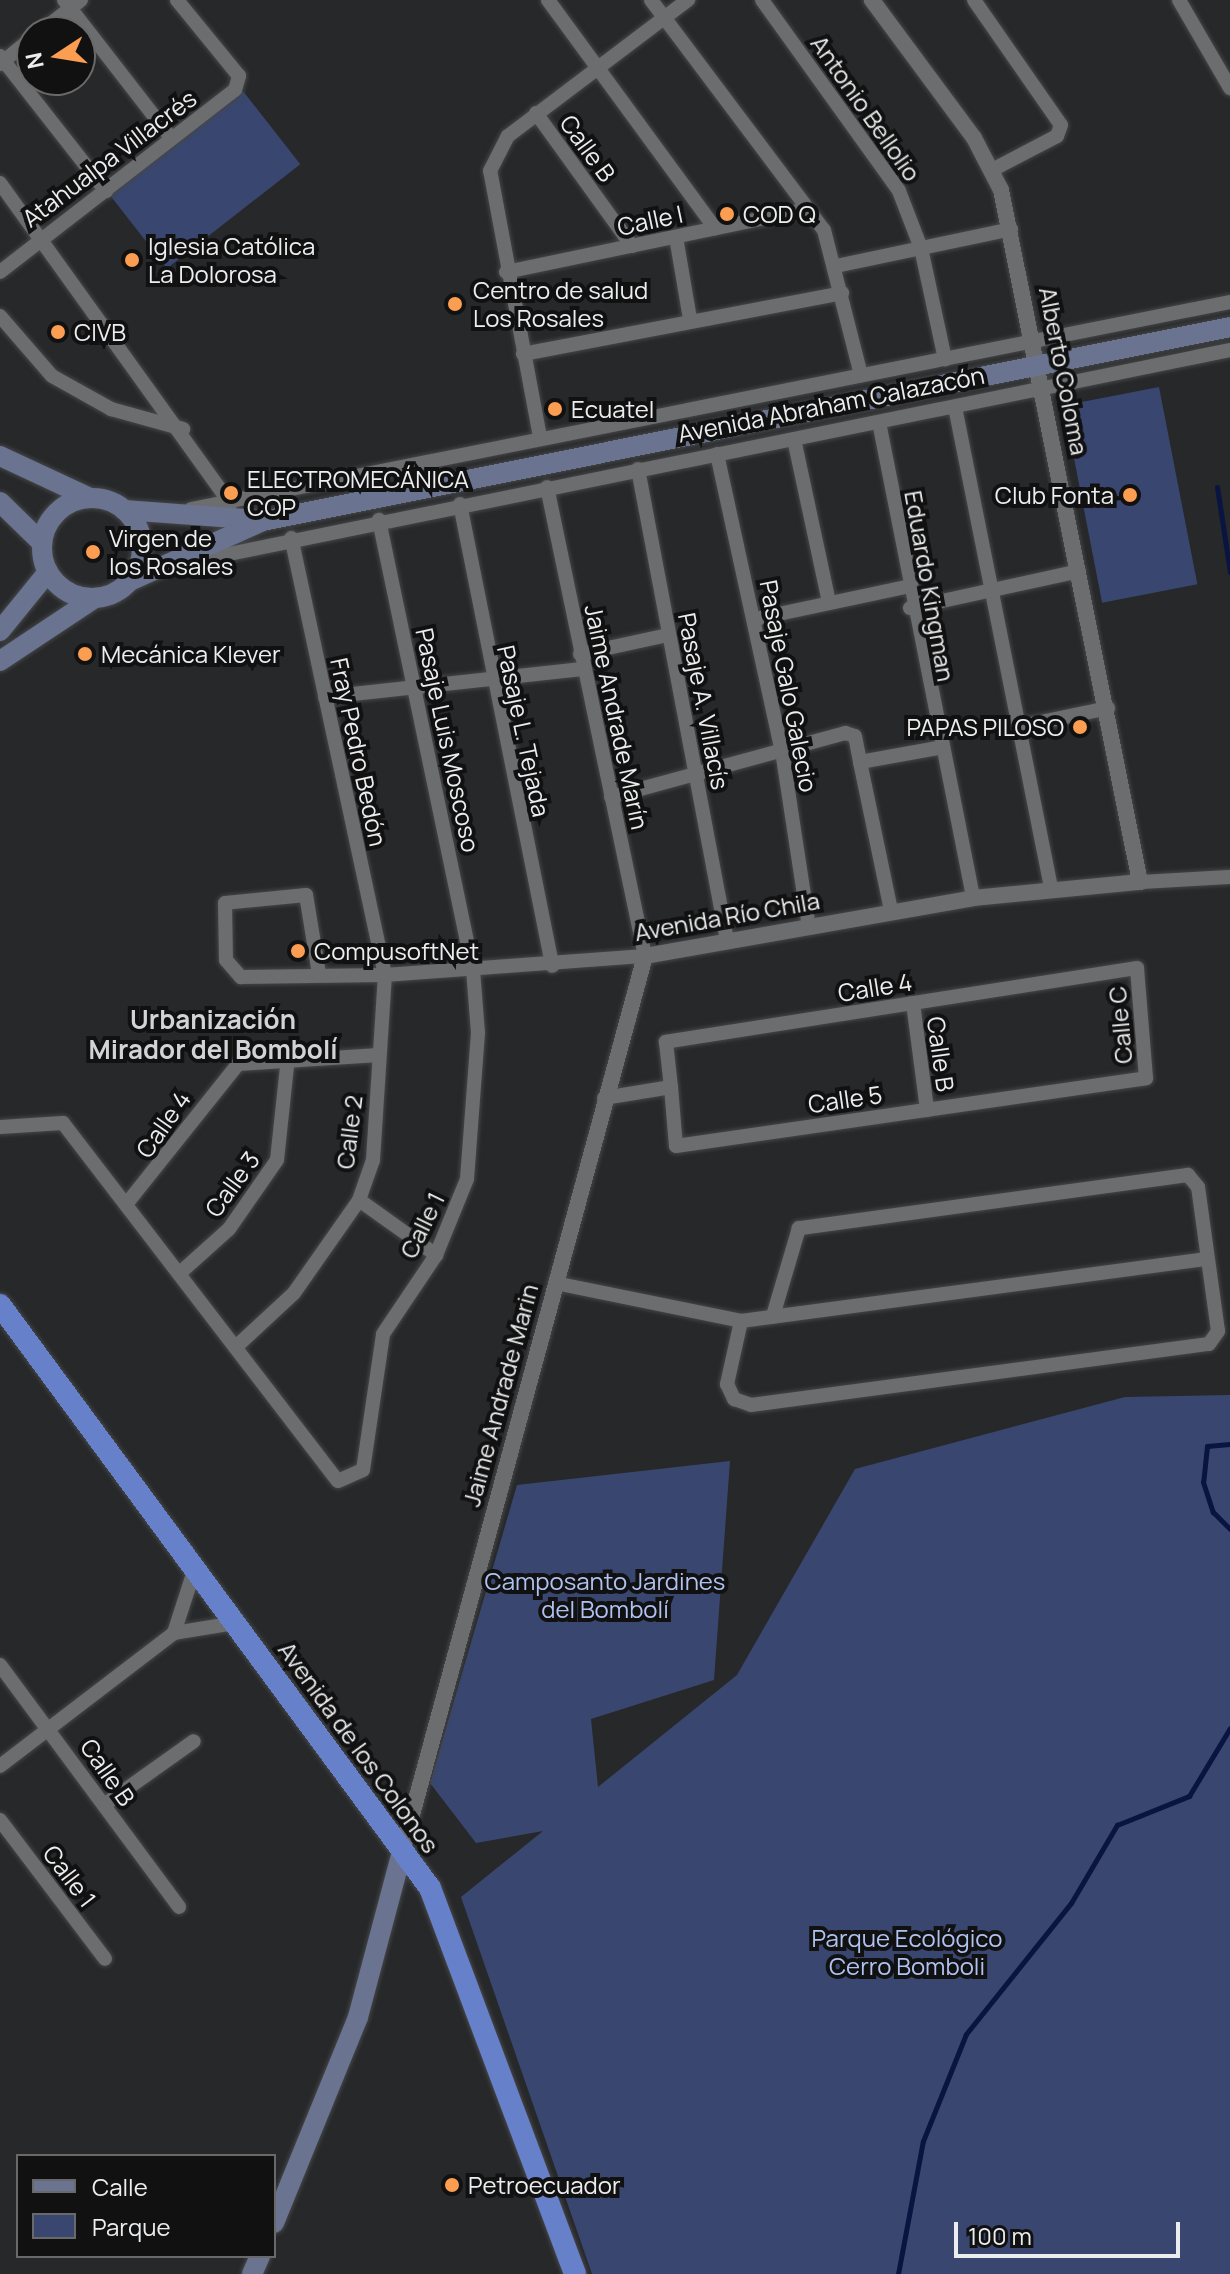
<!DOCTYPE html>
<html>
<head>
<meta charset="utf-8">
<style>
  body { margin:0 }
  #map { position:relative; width:1230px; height:2274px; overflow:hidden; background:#27282a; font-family:Manrope,sans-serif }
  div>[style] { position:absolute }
  .green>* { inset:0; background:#394770; transform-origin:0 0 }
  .stream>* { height:5px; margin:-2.5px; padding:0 2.5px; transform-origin:2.5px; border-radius:2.5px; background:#091441 }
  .roads { filter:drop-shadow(0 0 2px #454648) drop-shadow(0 0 2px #454648) }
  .minor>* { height:14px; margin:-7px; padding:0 7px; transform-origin:7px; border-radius:7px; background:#6c6d6f }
  .tertiary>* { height:16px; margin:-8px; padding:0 8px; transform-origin:8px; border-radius:8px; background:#6c6d6f }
  .secondary>* { height:20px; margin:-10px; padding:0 10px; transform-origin:10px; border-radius:10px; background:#6a7491 }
  .secondary>.ring { margin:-10px; padding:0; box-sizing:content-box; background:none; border:20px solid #6a7491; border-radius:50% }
  .trunk>* { height:22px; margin:-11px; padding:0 11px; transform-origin:11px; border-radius:11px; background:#6780ca }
  .dots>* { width:22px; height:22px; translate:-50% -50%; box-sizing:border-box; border:4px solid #111112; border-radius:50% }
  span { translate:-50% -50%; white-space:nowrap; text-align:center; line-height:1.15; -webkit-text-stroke:8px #111112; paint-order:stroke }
  .street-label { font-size:24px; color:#ecedee }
  .poi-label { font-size:24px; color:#ecedee }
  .left { translate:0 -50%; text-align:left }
  .right { translate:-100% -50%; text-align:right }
  .park-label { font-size:24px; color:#afc2f1 }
  .neighbourhood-label { font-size:26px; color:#d2d3d6; font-weight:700 }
  .legend { position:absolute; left:16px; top:2154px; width:260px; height:104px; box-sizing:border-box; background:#111112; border:2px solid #69696a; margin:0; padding:10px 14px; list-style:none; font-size:24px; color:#ecedee }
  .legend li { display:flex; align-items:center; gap:16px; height:40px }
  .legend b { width:40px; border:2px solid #69696a }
  .north { position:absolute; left:16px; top:16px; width:80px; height:80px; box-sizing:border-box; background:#111112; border:2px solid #69696a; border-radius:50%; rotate:258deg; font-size:22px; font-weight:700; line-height:32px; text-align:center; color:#ecedee }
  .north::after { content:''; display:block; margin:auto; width:28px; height:36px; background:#fb9e51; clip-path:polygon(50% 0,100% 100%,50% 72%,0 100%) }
  .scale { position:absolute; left:954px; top:2222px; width:226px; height:36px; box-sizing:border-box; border:4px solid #ecedee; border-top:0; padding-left:10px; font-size:24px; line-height:28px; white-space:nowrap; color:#ecedee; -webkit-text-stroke:6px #111112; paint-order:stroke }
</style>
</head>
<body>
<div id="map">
  <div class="green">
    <i style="left:243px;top:91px;width:93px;height:169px;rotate:52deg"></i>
    <i style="left:1159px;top:387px;width:201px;height:97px;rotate:79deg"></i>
    <i style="clip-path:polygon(1230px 1395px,1230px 2274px,592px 2274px,461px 1897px,543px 1831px,476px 1843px,430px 1783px,517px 1485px,730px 1461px,714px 1680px,591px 1719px,598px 1787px,737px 1675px,855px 1469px,1125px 1397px)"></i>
  </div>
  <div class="stream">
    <i style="left:1217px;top:487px;width:86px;rotate:81.3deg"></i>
    <i style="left:1230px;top:1444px;width:23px;rotate:175deg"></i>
    <i style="left:1207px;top:1446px;width:36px;rotate:96deg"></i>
    <i style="left:1203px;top:1482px;width:32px;rotate:72deg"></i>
    <i style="left:1213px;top:1512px;width:24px;rotate:45deg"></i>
    <i style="left:898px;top:2274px;width:135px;rotate:-79.4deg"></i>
    <i style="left:923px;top:2141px;width:115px;rotate:-68.1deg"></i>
    <i style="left:966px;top:2034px;width:168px;rotate:-51.3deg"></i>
    <i style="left:1071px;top:1903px;width:91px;rotate:-59.5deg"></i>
    <i style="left:1117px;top:1825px;width:78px;rotate:-21.9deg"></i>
    <i style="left:1189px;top:1796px;width:79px;rotate:-58.9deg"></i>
  </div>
  <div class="roads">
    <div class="minor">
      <i style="left:64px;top:0;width:175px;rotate:52.2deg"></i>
      <i style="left:548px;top:0;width:283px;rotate:53.8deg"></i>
      <i style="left:651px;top:0;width:288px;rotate:53.1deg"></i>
      <i style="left:824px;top:230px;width:150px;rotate:75.7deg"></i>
      <i style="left:762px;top:0;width:235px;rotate:54.3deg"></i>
      <i style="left:899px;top:191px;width:61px;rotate:68.9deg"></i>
      <i style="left:921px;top:248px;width:114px;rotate:77.8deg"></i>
      <i style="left:974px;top:0;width:152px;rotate:55.2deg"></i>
      <i style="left:1061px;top:125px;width:12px;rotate:110deg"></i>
      <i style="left:1057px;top:136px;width:71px;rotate:152.4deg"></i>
      <i style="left:1179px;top:0;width:102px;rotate:59.9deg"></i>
      <i style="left:40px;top:32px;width:52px;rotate:-38deg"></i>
      <i style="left:0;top:56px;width:172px;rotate:51.9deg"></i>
      <i style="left:0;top:64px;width:41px;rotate:-39.1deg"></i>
      <i style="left:536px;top:113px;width:164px;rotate:54.2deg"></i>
      <i style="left:0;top:183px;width:395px;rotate:54.3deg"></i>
      <i style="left:676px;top:237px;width:83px;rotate:80.3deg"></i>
      <i style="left:836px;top:266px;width:179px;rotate:-11.9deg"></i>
      <i style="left:0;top:272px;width:297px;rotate:-37.8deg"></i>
      <i style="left:235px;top:90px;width:15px;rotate:-74deg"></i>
      <i style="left:239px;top:76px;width:98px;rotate:-129.2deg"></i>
      <i style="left:506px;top:272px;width:304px;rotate:-11.8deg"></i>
      <i style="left:0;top:316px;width:79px;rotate:49.1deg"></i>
      <i style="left:52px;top:376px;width:68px;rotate:29.2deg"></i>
      <i style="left:111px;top:409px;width:75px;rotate:15.5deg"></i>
      <i style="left:523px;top:354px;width:325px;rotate:-10.8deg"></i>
      <i style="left:955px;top:407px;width:490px;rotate:78.7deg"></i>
      <i style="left:879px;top:422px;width:485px;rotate:78.8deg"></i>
      <i style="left:540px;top:437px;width:271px;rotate:-100.6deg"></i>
      <i style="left:490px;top:171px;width:39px;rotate:-63deg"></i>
      <i style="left:508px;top:136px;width:226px;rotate:-37.1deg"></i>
      <i style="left:794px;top:439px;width:167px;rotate:77.9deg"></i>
      <i style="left:717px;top:454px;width:304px;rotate:77.7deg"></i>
      <i style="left:782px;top:751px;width:179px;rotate:81.3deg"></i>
      <i style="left:638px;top:469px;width:481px;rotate:79.3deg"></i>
      <i style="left:460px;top:504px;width:471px;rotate:78.7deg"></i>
      <i style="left:191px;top:509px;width:1059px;rotate:-11.27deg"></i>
      <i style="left:185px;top:563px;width:1066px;rotate:-11.52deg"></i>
      <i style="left:910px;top:608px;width:173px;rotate:-12.3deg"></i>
      <i style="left:755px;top:619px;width:154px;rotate:-12deg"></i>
      <i style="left:580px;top:654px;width:90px;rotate:-12.2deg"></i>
      <i style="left:325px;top:697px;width:261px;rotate:-6.2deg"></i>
      <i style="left:1022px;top:726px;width:88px;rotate:-11.8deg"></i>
      <i style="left:860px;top:762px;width:152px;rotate:78.2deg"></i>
      <i style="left:611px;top:797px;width:243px;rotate:-15.3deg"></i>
      <i style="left:845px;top:733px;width:10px;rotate:17deg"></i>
      <i style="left:855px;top:736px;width:26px;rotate:79deg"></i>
      <i style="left:860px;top:762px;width:79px;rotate:-10.2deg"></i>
      <i style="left:1140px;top:882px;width:90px;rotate:-3.2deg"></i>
      <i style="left:319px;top:974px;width:80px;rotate:-99.3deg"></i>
      <i style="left:306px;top:895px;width:81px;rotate:174.4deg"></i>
      <i style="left:225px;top:903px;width:57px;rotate:89deg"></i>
      <i style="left:226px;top:960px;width:23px;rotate:49deg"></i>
      <i style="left:241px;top:977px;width:144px;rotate:-0.8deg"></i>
      <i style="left:385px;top:975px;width:261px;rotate:-4.2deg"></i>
      <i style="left:645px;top:956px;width:479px;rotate:-101.8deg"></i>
      <i style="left:913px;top:1003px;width:108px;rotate:82.5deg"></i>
      <i style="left:604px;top:1098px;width:68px;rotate:-9.3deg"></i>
      <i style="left:671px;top:1087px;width:59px;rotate:85.2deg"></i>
      <i style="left:676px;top:1146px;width:475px;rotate:-8.2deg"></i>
      <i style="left:1146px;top:1078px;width:110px;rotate:-94.7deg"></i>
      <i style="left:1137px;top:968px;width:477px;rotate:171.1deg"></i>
      <i style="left:666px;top:1042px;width:45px;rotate:83.7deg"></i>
      <i style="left:0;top:1127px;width:63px;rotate:-3.6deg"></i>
      <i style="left:63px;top:1123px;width:451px;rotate:52.5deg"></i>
      <i style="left:338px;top:1481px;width:27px;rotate:-24deg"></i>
      <i style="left:363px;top:1470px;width:137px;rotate:-81.6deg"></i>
      <i style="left:383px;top:1334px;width:95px;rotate:-56.1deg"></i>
      <i style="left:436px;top:1255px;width:82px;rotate:-67.8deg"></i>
      <i style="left:467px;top:1179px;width:146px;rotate:-85.7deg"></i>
      <i style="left:478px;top:1033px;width:63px;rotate:-94.5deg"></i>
      <i style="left:473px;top:970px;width:460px;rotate:-101.8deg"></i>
      <i style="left:359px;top:1200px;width:95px;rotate:35.5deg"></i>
      <i style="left:128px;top:1202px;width:176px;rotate:-51.4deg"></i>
      <i style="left:238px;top:1064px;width:141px;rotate:-3.7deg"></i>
      <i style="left:181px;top:1272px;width:64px;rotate:-41.9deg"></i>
      <i style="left:229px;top:1229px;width:84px;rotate:-55.2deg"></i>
      <i style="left:277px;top:1160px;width:104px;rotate:-83.9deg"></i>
      <i style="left:555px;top:1283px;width:190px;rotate:11.5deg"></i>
      <i style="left:741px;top:1321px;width:470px;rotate:-7.6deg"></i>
      <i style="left:741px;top:1321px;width:65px;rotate:102.5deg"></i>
      <i style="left:727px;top:1384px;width:17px;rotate:65deg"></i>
      <i style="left:734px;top:1399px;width:18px;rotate:19deg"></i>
      <i style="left:751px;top:1405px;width:462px;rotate:-7.6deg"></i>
      <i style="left:1209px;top:1344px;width:16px;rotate:-55deg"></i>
      <i style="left:1218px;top:1331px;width:145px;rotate:-97.9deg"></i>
      <i style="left:1198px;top:1187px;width:16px;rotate:-130deg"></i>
      <i style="left:1188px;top:1175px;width:393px;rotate:172.2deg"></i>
      <i style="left:799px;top:1228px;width:92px;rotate:106.5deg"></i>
      <i style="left:238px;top:1345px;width:76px;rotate:-42.9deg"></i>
      <i style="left:294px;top:1293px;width:113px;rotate:-55deg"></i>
      <i style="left:359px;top:1200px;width:42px;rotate:-70.7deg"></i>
      <i style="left:373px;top:1160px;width:185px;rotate:-86.3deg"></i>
      <i style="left:385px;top:975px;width:447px;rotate:-102.1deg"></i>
      <i style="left:174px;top:1633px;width:62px;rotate:-9.3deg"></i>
      <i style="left:0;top:1665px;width:301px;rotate:53.5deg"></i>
      <i style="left:0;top:1766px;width:219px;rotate:-37.4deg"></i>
      <i style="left:174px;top:1633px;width:65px;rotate:-72.1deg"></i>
      <i style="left:104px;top:1805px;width:110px;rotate:-35.4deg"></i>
      <i style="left:0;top:1820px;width:174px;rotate:52.9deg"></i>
    </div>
    <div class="tertiary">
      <i style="left:403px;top:1848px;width:924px;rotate:-74.82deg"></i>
      <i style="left:645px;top:956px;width:333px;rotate:-10deg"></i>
      <i style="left:973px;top:898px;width:168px;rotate:-5.5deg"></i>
      <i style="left:1140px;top:882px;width:706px;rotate:-101.36deg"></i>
      <i style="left:1001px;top:190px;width:59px;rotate:-117.4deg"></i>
      <i style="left:974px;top:138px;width:172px;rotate:-126.5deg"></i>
    </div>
    <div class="secondary">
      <i style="left:0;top:456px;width:99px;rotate:25deg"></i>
      <i class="ring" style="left:42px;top:498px;width:80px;height:80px"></i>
      <i style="left:0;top:502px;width:59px;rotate:44.3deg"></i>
      <i style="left:124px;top:510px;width:135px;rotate:4.2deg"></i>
      <i style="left:130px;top:581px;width:146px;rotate:-24.3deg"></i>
      <i style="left:263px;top:521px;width:986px;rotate:-11.34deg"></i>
      <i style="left:0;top:631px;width:76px;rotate:-50.9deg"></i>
      <i style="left:0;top:661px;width:114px;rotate:-33.6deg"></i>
      <i style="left:274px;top:2223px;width:222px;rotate:-67.8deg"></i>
      <i style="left:358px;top:2017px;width:175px;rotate:-75.1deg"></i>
      <i style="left:252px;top:2274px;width:20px;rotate:-66deg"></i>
    </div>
    <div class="trunk">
      <i style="left:0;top:1305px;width:724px;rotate:53.59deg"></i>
      <i style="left:430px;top:1888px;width:412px;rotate:69.4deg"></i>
    </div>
  </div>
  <div class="dots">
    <i style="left:727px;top:214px;background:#fb9e51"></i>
    <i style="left:132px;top:260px;background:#fb9e51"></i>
    <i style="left:455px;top:304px;background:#fb9e51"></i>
    <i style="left:58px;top:332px;background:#fb9e51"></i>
    <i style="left:555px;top:409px;background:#fb9e51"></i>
    <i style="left:231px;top:493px;background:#fb9e51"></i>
    <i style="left:1130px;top:495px;background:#fb9e51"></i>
    <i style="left:93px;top:552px;background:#fb9e51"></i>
    <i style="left:85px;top:654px;background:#fb9e51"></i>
    <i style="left:1080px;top:727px;background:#fb9e51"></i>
    <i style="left:298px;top:951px;background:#fb9e51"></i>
    <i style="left:452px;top:2185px;background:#fb9e51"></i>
  </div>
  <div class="street-label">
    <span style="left:866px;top:108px;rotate:55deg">Antonio Bellolio</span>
    <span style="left:588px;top:148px;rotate:54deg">Calle B</span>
    <span style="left:109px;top:158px;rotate:-37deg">Atahualpa Villacrés</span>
    <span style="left:650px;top:220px;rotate:-12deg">Calle I</span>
    <span style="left:1064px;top:371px;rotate:79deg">Alberto Coloma</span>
    <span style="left:831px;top:404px;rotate:-11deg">Avenida Abraham Calazacón</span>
    <span style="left:930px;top:586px;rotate:80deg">Eduardo Kingman</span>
    <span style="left:789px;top:686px;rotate:79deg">Pasaje Galo Galecio</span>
    <span style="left:704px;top:701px;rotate:79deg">Pasaje A. Villacís</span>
    <span style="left:617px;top:717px;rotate:78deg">Jaime Andrade Marín</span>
    <span style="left:524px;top:731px;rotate:78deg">Pasaje L. Tejada</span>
    <span style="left:448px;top:740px;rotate:78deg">Pasaje Luis Moscoso</span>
    <span style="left:359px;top:752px;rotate:78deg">Fray Pedro Bedón</span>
    <span style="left:727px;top:916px;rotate:-10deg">Avenida Río Chila</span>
    <span style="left:875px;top:987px;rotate:-9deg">Calle 4</span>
    <span style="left:1120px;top:1025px;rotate:-95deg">Calle C</span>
    <span style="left:941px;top:1054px;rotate:82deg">Calle B</span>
    <span style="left:845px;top:1099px;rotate:-8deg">Calle 5</span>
    <span style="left:163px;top:1124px;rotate:-55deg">Calle 4</span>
    <span style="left:349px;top:1132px;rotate:-83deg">Calle 2</span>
    <span style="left:232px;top:1184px;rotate:-54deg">Calle 3</span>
    <span style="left:422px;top:1225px;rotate:-64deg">Calle 1</span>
    <span style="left:500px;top:1395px;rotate:-75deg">Jaime Andrade Marin</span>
    <span style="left:359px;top:1747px;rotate:54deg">Avenida de los Colonos</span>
    <span style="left:108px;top:1772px;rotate:55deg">Calle B</span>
    <span style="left:70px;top:1876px;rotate:53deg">Calle 1</span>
  </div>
  <div class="poi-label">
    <span class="left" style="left:743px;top:214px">COD Q</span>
    <span class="left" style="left:148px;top:260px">Iglesia Católica<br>La Dolorosa</span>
    <span class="left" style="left:473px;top:304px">Centro de salud<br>Los Rosales</span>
    <span class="left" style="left:74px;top:332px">CIVB</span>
    <span class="left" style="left:571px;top:409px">Ecuatel</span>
    <span class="left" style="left:247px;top:493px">ELECTROMECÁNICA<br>COP</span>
    <span class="right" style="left:1114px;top:495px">Club Fonta</span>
    <span class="left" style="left:109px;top:552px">Virgen de<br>los Rosales</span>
    <span class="left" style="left:101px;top:654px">Mecánica Klever</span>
    <span class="right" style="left:1064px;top:727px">PAPAS PILOSO</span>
    <span class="left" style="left:314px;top:951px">CompusoftNet</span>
    <span class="left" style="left:468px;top:2185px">Petroecuador</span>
  </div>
  <div class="park-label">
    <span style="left:605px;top:1595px">Camposanto Jardines<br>del Bombolí</span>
    <span style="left:907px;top:1952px">Parque Ecológico<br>Cerro Bomboli</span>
  </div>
  <div class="neighbourhood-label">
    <span style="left:213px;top:1035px">Urbanización<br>Mirador del Bombolí</span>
  </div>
  <ul class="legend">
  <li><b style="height:10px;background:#6a7491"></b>Calle</li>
  <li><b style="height:22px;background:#394770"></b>Parque</li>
  </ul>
  <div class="north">N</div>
  <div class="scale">100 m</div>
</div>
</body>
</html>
